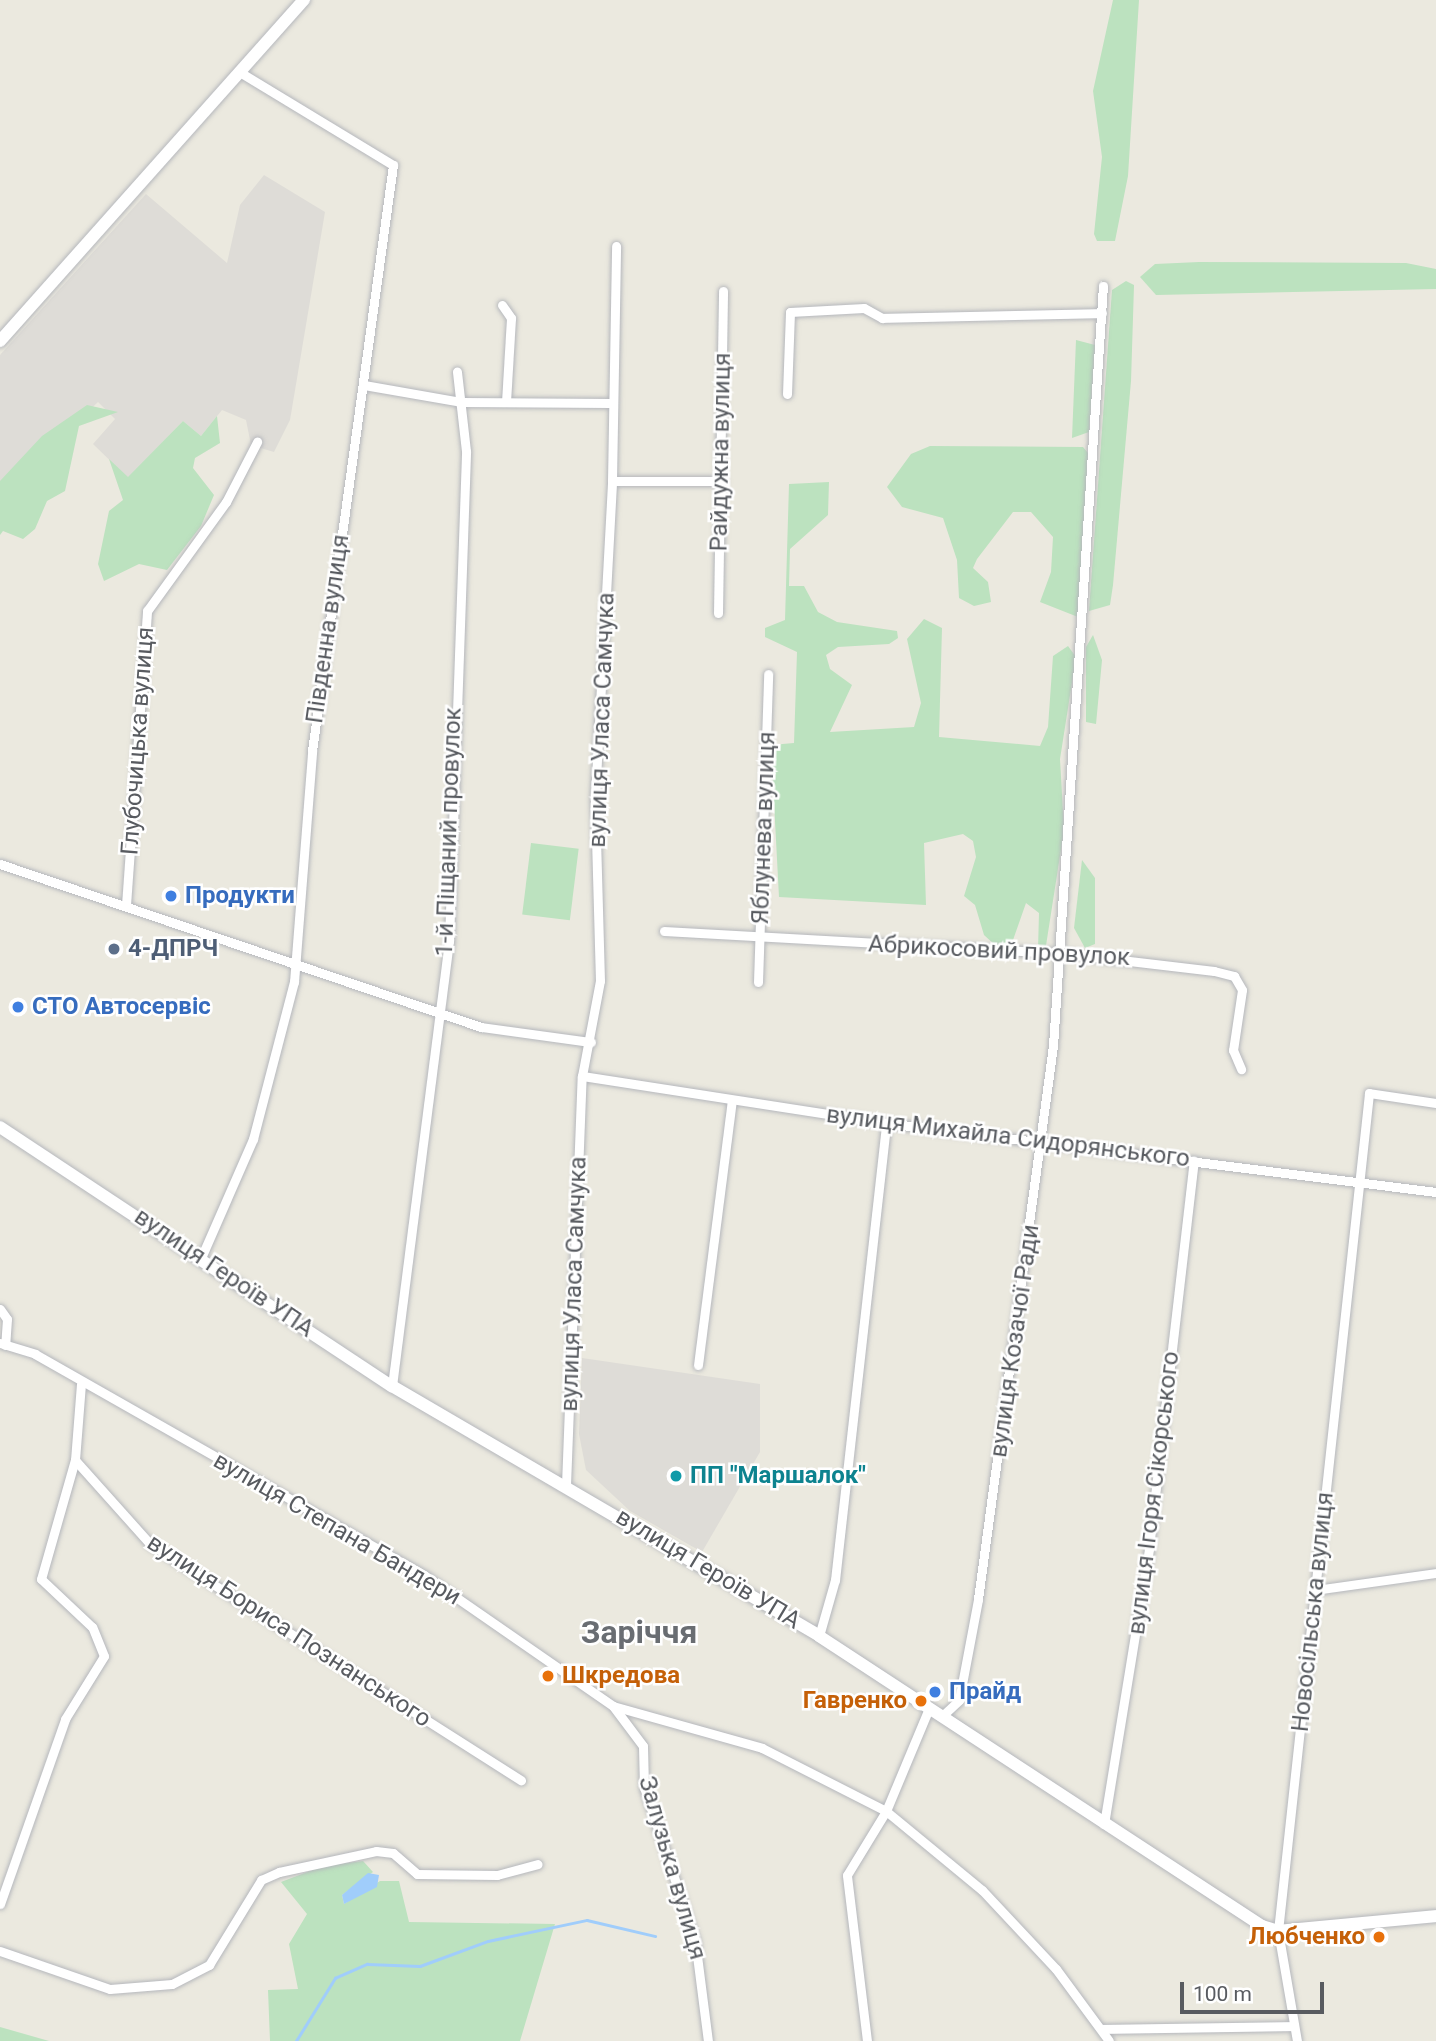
<!DOCTYPE html>
<html>
<head>
<meta charset="utf-8">
<style>
  body { margin:0 }
  #map { position:relative; width:1436px; height:2041px; overflow:hidden; background:#ebe9df; font-family:Roboto,sans-serif }
  div>[style] { position:absolute }
  .industrial>* { inset:0; background:#dedcd7 }
  .green>* { inset:0; background:#bce2bf; transform-origin:0 0 }
  .water>* { inset:0; background:#a0cdfb }
  .stream>* { height:2.5px; margin:-1.25px; padding:0 1.25px; transform-origin:1.25px; border-radius:1.25px; background:#a0cdfb }
  .roads { filter:drop-shadow(0 0 2px #b5b7bc) drop-shadow(0 0 2px #b5b7bc) }
  .street>* { height:9px; margin:-4.5px; padding:0 4.5px; transform-origin:4.5px; border-radius:4.5px; background:#fff }
  .secondary>* { height:12px; margin:-6px; padding:0 6px; transform-origin:6px; border-radius:6px; background:#fff }
  .dots>* { width:19px; height:19px; translate:-50% -50%; box-sizing:border-box; border:4px solid #fff; border-radius:50% }
  span { translate:-50% -50%; white-space:nowrap; text-align:center; line-height:1.15; -webkit-text-stroke:5px #fff; paint-order:stroke }
  .street-label { font-size:24px; color:#585b60 }
  .shop-label { font-size:24px; color:#366cbe; font-weight:700 }
  .left { translate:0 -50%; text-align:left }
  .service-label { font-size:24px; color:#4e5e75; font-weight:700 }
  .culture-label { font-size:24px; color:#0d838f; font-weight:700 }
  .food-label { font-size:24px; color:#c56008; font-weight:700 }
  .right { translate:-100% -50%; text-align:right }
  .district-label { font-size:32px; color:#696d72; font-weight:700 }
  .scale { position:absolute; left:1180px; top:1982px; width:144px; height:32px; box-sizing:border-box; border:4px solid #585b60; border-top:0; padding-left:9px; font-size:21px; line-height:24px; white-space:nowrap; color:#585b60; -webkit-text-stroke:5px #fff; paint-order:stroke }
</style>
</head>
<body>
<div id="map">
  <div class="industrial">
    <i style="clip-path:polygon(264px 175px,325px 212px,290px 420px,274px 452px,251px 445px,246px 420px,222px 410px,201px 436px,183px 421px,128px 478px,93px 444px,115px 419px,98px 402px,0 497px,0 355px,146px 194px,227px 263px,240px 205px)"></i>
    <i style="clip-path:polygon(582px 1358px,760px 1384px,760px 1452px,702px 1552px,630px 1511px,586px 1470px,579px 1434px)"></i>
  </div>
  <div class="green">
    <i style="clip-path:polygon(1113px 0,1139px 0,1128px 176px,1115px 241px,1097px 241px,1094px 234px,1102px 157px,1093px 91px)"></i>
    <i style="clip-path:polygon(1199px 262px,1406px 263px,1436px 269px,1436px 289px,1156px 295px,1140px 277px,1155px 264px)"></i>
    <i style="clip-path:polygon(1126px 281px,1134px 285px,1131px 381px,1113px 585px,1110px 605px,1089px 611px,1112px 290px)"></i>
    <i style="clip-path:polygon(1076px 340px,1095px 345px,1089px 432px,1072px 438px)"></i>
    <i style="clip-path:polygon(87px 405px,118px 412px,79px 426px,65px 491px,47px 501px,35px 529px,23px 539px,3px 531px,0 535px,0 481px,42px 436px)"></i>
    <i style="clip-path:polygon(217px 416px,220px 443px,195px 458px,193px 468px,214px 495px,201px 526px,167px 570px,139px 564px,104px 581px,98px 564px,109px 511px,123px 500px,109px 459px,128px 477px,183px 421px,201px 436px)"></i>
    <i style="clip-path:polygon(930px 446px,1083px 447px,1088px 453px,1078px 617px,1040px 602px,1051px 572px,1053px 537px,1031px 512px,1013px 512px,977px 559px,973px 568px,988px 582px,991px 602px,974px 606px,959px 598px,957px 560px,943px 518px,902px 507px,887px 487px,911px 454px)"></i>
    <i style="clip-path:polygon(829px 482px,828px 515px,790px 549px,789px 586px,804px 586px,818px 612px,837px 622px,897px 631px,898px 638px,889px 644px,838px 647px,826px 655px,830px 669px,852px 685px,830px 732px,914px 727px,921px 703px,907px 639px,924px 619px,942px 628px,939px 737px,1040px 746px,1048px 727px,1053px 656px,1068px 646px,1076px 657px,1060px 759px,1064px 830px,1045px 952px,1038px 949px,1039px 913px,1026px 903px,1013px 940px,996px 946px,984px 935px,975px 905px,964px 896px,976px 857px,973px 841px,963px 834px,924px 843px,926px 905px,779px 897px,771px 745px,794px 743px,797px 652px,765px 637px,765px 628px,785px 620px,789px 484px)"></i>
    <i style="clip-path:polygon(1093px 635px,1102px 660px,1096px 724px,1086px 722px,1086px 647px)"></i>
    <i style="left:531px;top:843px;width:48px;height:72px;rotate:7deg"></i>
    <i style="clip-path:polygon(1082px 860px,1095px 878px,1095px 944px,1085px 948px,1074px 928px)"></i>
    <i style="clip-path:polygon(363px 1861px,373px 1872px,342px 1895px,344px 1904px,380px 1881px,399px 1881px,409px 1922px,555px 1924px,520px 2041px,270px 2041px,268px 1990px,298px 1989px,289px 1944px,307px 1914px,281px 1882px,323px 1866px)"></i>
    <i style="clip-path:polygon(0 2027px,49px 2041px,0 2041px)"></i>
  </div>
  <div class="water">
    <i style="clip-path:polygon(368px 1873px,379px 1875px,377px 1887px,344px 1904px,342px 1895px)"></i>
  </div>
  <div class="stream">
    <i style="left:296px;top:2041px;width:74px;rotate:-58.2deg"></i>
    <i style="left:335px;top:1978px;width:35px;rotate:-24deg"></i>
    <i style="left:367px;top:1964px;width:53px;rotate:2.2deg"></i>
    <i style="left:420px;top:1966px;width:72px;rotate:-20.2deg"></i>
    <i style="left:488px;top:1941px;width:101px;rotate:-12deg"></i>
    <i style="left:587px;top:1920px;width:70px;rotate:13.2deg"></i>
  </div>
  <div class="roads">
    <div class="street">
      <i style="left:502px;top:305px;width:16px;rotate:55deg"></i>
      <i style="left:511px;top:318px;width:84px;rotate:93.4deg"></i>
      <i style="left:364px;top:385px;width:98px;rotate:9.9deg"></i>
      <i style="left:461px;top:402px;width:150px;rotate:0.4deg"></i>
      <i style="left:787px;top:394px;width:82px;rotate:-87.9deg"></i>
      <i style="left:790px;top:312px;width:74px;rotate:-3.1deg"></i>
      <i style="left:864px;top:308px;width:21px;rotate:29deg"></i>
      <i style="left:882px;top:318px;width:220px;rotate:-1.3deg"></i>
      <i style="left:612px;top:481px;width:110px"></i>
      <i style="left:718px;top:613px;width:322px;rotate:-89.1deg"></i>
      <i style="left:0;top:864px;width:508px;rotate:18.72deg"></i>
      <i style="left:481px;top:1027px;width:111px;rotate:7.8deg"></i>
      <i style="left:126px;top:905px;width:295px;rotate:-85.9deg"></i>
      <i style="left:147px;top:611px;width:135px;rotate:-54.1deg"></i>
      <i style="left:226px;top:502px;width:68px;rotate:-62.7deg"></i>
      <i style="left:664px;top:931px;width:407px;rotate:3.2deg"></i>
      <i style="left:1070px;top:954px;width:145px;rotate:6.7deg"></i>
      <i style="left:1214px;top:971px;width:21px;rotate:14deg"></i>
      <i style="left:1234px;top:976px;width:16px;rotate:60deg"></i>
      <i style="left:1242px;top:990px;width:61px;rotate:98.5deg"></i>
      <i style="left:1233px;top:1050px;width:21px;rotate:67deg"></i>
      <i style="left:758px;top:982px;width:308px;rotate:-88.1deg"></i>
      <i style="left:582px;top:1076px;width:308px;rotate:8.8deg"></i>
      <i style="left:886px;top:1123px;width:554px;rotate:7.15deg"></i>
      <i style="left:201px;top:1258px;width:130px;rotate:-66.4deg"></i>
      <i style="left:253px;top:1139px;width:162px;rotate:-75.4deg"></i>
      <i style="left:294px;top:982px;width:232px;rotate:-85.5deg"></i>
      <i style="left:312px;top:751px;width:592px;rotate:-82.13deg"></i>
      <i style="left:393px;top:165px;width:178px;rotate:-148.8deg"></i>
      <i style="left:0;top:1309px;width:12px;rotate:55deg"></i>
      <i style="left:7px;top:1319px;width:26px;rotate:94deg"></i>
      <i style="left:0;top:1343px;width:37px;rotate:17deg"></i>
      <i style="left:35px;top:1354px;width:447px;rotate:29.6deg"></i>
      <i style="left:424px;top:1575px;width:230px;rotate:34.7deg"></i>
      <i style="left:613px;top:1706px;width:155px;rotate:15.7deg"></i>
      <i style="left:762px;top:1748px;width:139px;rotate:26.9deg"></i>
      <i style="left:886px;top:1811px;width:124px;rotate:39.5deg"></i>
      <i style="left:982px;top:1890px;width:108px;rotate:46.9deg"></i>
      <i style="left:1056px;top:1969px;width:89px;rotate:53.6deg"></i>
      <i style="left:698px;top:1365px;width:266px;rotate:-82.7deg"></i>
      <i style="left:392px;top:1386px;width:449px;rotate:-82.7deg"></i>
      <i style="left:449px;top:941px;width:490px;rotate:-88deg"></i>
      <i style="left:466px;top:451px;width:80px;rotate:-96.5deg"></i>
      <i style="left:75px;top:1460px;width:113px;rotate:48.2deg"></i>
      <i style="left:150px;top:1544px;width:440px;rotate:32.5deg"></i>
      <i style="left:566px;top:1485px;width:409px;rotate:-87.8deg"></i>
      <i style="left:582px;top:1076px;width:97px;rotate:-79.3deg"></i>
      <i style="left:600px;top:981px;width:184px;rotate:-91.6deg"></i>
      <i style="left:595px;top:797px;width:316px;rotate:-86.9deg"></i>
      <i style="left:612px;top:481px;width:235px;rotate:-89deg"></i>
      <i style="left:1315px;top:1590px;width:122px;rotate:-8deg"></i>
      <i style="left:819px;top:1636px;width:58px;rotate:-74.1deg"></i>
      <i style="left:835px;top:1580px;width:460px;rotate:-83.6deg"></i>
      <i style="left:613px;top:1706px;width:50px;rotate:53.1deg"></i>
      <i style="left:643px;top:1746px;width:41px;rotate:88.6deg"></i>
      <i style="left:644px;top:1787px;width:161px;rotate:71.6deg"></i>
      <i style="left:695px;top:1940px;width:102px;rotate:82.7deg"></i>
      <i style="left:941px;top:1717px;width:25px;rotate:-43deg"></i>
      <i style="left:959px;top:1700px;width:103px;rotate:-79.3deg"></i>
      <i style="left:978px;top:1599px;width:558px;rotate:-82.28deg"></i>
      <i style="left:1053px;top:1046px;width:762px;rotate:-86.24deg"></i>
      <i style="left:1104px;top:1824px;width:280px;rotate:-80.7deg"></i>
      <i style="left:1149px;top:1548px;width:390px;rotate:-83.4deg"></i>
      <i style="left:0;top:1904px;width:196px;rotate:-70.6deg"></i>
      <i style="left:65px;top:1719px;width:74px;rotate:-58.2deg"></i>
      <i style="left:104px;top:1656px;width:31px;rotate:-112deg"></i>
      <i style="left:92px;top:1627px;width:70px;rotate:-136.7deg"></i>
      <i style="left:41px;top:1579px;width:124px;rotate:-74.1deg"></i>
      <i style="left:75px;top:1460px;width:76px;rotate:-85.5deg"></i>
      <i style="left:0;top:1951px;width:116px;rotate:19.1deg"></i>
      <i style="left:110px;top:1989px;width:62px;rotate:-4.6deg"></i>
      <i style="left:172px;top:1984px;width:42px;rotate:-27.2deg"></i>
      <i style="left:209px;top:1965px;width:100px;rotate:-58.5deg"></i>
      <i style="left:261px;top:1880px;width:20px;rotate:-24deg"></i>
      <i style="left:279px;top:1872px;width:99px;rotate:-12.2deg"></i>
      <i style="left:376px;top:1851px;width:17px;rotate:7deg"></i>
      <i style="left:393px;top:1853px;width:32px;rotate:41deg"></i>
      <i style="left:417px;top:1874px;width:80px;rotate:0.7deg"></i>
      <i style="left:497px;top:1875px;width:42px;rotate:-15deg"></i>
      <i style="left:1103px;top:2029px;width:191px;rotate:-0.9deg"></i>
      <i style="left:867px;top:2041px;width:167px;rotate:-96.9deg"></i>
      <i style="left:847px;top:1875px;width:75px;rotate:-58.6deg"></i>
      <i style="left:886px;top:1811px;width:112px;rotate:-67.3deg"></i>
      <i style="left:1297px;top:2041px;width:112px;rotate:-99.8deg"></i>
      <i style="left:1278px;top:1931px;width:843px;rotate:-83.8deg"></i>
      <i style="left:1369px;top:1093px;width:68px;rotate:8.5deg"></i>
    </div>
    <div class="secondary">
      <i style="left:0;top:341px;width:457px;rotate:-48.3deg"></i>
      <i style="left:0;top:1127px;width:470px;rotate:33.5deg"></i>
      <i style="left:392px;top:1386px;width:495px;rotate:30.3deg"></i>
      <i style="left:819px;top:1636px;width:529px;rotate:33.21deg"></i>
      <i style="left:1262px;top:1926px;width:17px;rotate:17deg"></i>
      <i style="left:1278px;top:1931px;width:159px;rotate:-5.4deg"></i>
    </div>
  </div>
  <div class="dots">
    <i style="left:171px;top:896px;background:#3f7fe0"></i>
    <i style="left:114px;top:949px;background:#5c6f8a"></i>
    <i style="left:18px;top:1007px;background:#3f7fe0"></i>
    <i style="left:676px;top:1476px;background:#0f9aa8"></i>
    <i style="left:548px;top:1676px;background:#e8710a"></i>
    <i style="left:935px;top:1692px;background:#3f7fe0"></i>
    <i style="left:921px;top:1701px;background:#e8710a"></i>
    <i style="left:1379px;top:1937px;background:#e8710a"></i>
  </div>
  <div class="street-label">
    <span style="left:721px;top:452px;rotate:-89deg">Райдужна вулиця</span>
    <span style="left:328px;top:629px;rotate:-82deg">Південна вулиця</span>
    <span style="left:602px;top:720px;rotate:-88deg">вулиця Уласа Самчука</span>
    <span style="left:138px;top:741px;rotate:-86deg">Глубочицька вулиця</span>
    <span style="left:764px;top:828px;rotate:-88deg">Яблунева вулиця</span>
    <span style="left:449px;top:832px;rotate:-88deg">1-й Піщаний провулок</span>
    <span style="left:999px;top:951px;rotate:3deg">Абрикосовий провулок</span>
    <span style="left:1008px;top:1137px;rotate:7deg">вулиця Михайла Сидорянського</span>
    <span style="left:224px;top:1273px;rotate:34deg">вулиця Героїв УПА</span>
    <span style="left:574px;top:1284px;rotate:-88deg">вулиця Уласа Самчука</span>
    <span style="left:1015px;top:1341px;rotate:-82deg">вулиця Козачої Ради</span>
    <span style="left:1154px;top:1493px;rotate:-83deg">вулиця Ігоря Сікорського</span>
    <span style="left:337px;top:1529px;rotate:30deg">вулиця Степана Бандери</span>
    <span style="left:708px;top:1569px;rotate:31deg">вулиця Героїв УПА</span>
    <span style="left:1313px;top:1612px;rotate:-84deg">Новосільська вулиця</span>
    <span style="left:289px;top:1631px;rotate:33deg">вулиця Бориса Познанського</span>
    <span style="left:672px;top:1868px;rotate:74deg">Залузька вулиця</span>
  </div>
  <div class="shop-label">
    <span class="left" style="left:185px;top:896px">Продукти</span>
    <span class="left" style="left:32px;top:1007px">СТО Автосервіс</span>
    <span class="left" style="left:949px;top:1692px">Прайд</span>
  </div>
  <div class="service-label">
    <span class="left" style="left:128px;top:949px">4-ДПРЧ</span>
  </div>
  <div class="culture-label">
    <span class="left" style="left:690px;top:1476px">ПП "Маршалок"</span>
  </div>
  <div class="food-label">
    <span class="left" style="left:562px;top:1676px">Шкредова</span>
    <span class="right" style="left:907px;top:1701px">Гавренко</span>
    <span class="right" style="left:1365px;top:1937px">Любченко</span>
  </div>
  <div class="district-label">
    <span style="left:639px;top:1632px">Заріччя</span>
  </div>
  <div class="scale">100 m</div>
</div>
</body>
</html>
